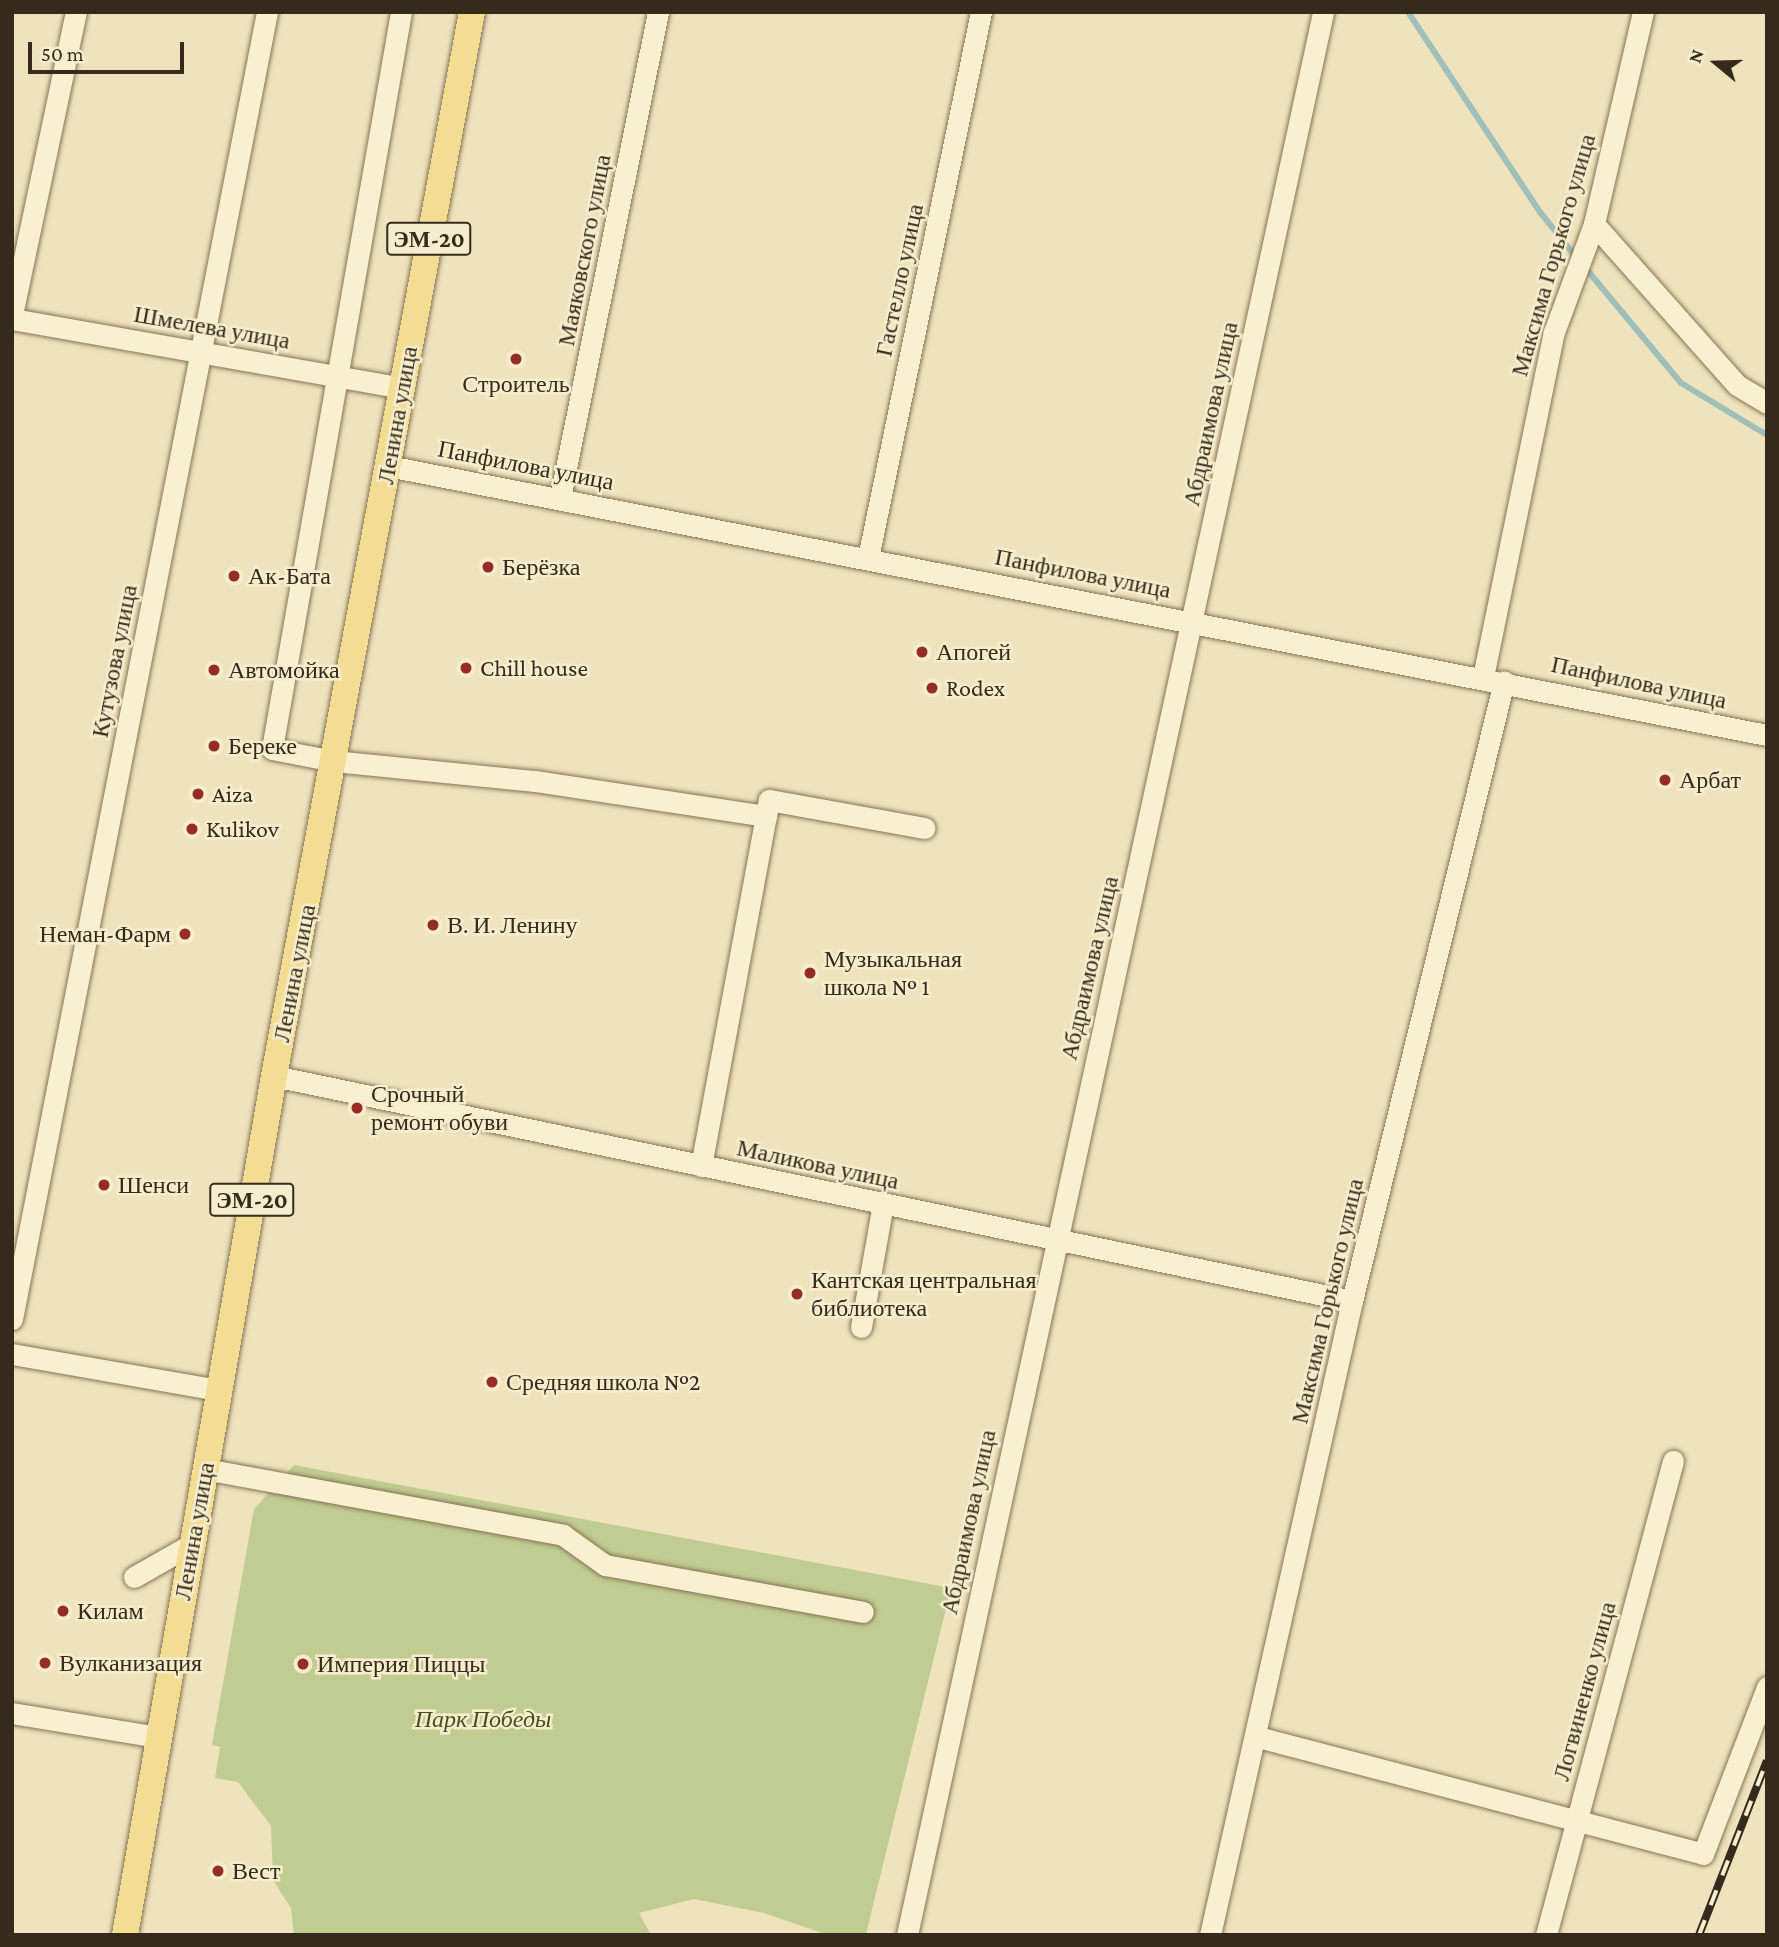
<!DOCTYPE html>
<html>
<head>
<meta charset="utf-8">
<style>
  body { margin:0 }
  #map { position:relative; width:1779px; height:1947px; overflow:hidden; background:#eee3bd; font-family:"Crimson Pro",serif }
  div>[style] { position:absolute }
  .green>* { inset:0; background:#c0cc91 }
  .stream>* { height:6px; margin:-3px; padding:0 3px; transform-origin:3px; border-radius:3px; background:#a1bfb9 }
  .roads { filter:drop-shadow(0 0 2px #867356) drop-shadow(0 0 2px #867356) }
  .minor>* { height:21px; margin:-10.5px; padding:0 10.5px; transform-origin:10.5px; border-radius:10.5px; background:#f9f0d0 }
  .major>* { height:26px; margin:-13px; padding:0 13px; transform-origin:13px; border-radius:13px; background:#f3dd93 }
  .rail>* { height:8px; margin-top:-4px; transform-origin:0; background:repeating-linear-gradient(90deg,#f6edcd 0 16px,#352a1b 0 32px); box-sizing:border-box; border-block:2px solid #352a1b }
  .dots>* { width:19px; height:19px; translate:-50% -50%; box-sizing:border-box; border:4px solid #f6edcd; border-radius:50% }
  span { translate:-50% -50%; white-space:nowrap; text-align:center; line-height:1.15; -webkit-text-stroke:5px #f6edcd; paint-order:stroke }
  .shield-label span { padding:2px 5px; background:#f6edcd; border:2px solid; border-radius:5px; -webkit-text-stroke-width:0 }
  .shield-label { font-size:23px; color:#352a1b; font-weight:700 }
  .street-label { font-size:24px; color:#352a1b }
  .poi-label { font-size:24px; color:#352a1b }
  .left { translate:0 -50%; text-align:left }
  .right { translate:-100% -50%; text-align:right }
  .park-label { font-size:24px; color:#425221; font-style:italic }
  .frame { position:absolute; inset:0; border:14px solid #352a1b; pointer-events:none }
  .north { position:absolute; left:1681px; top:28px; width:70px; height:70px; -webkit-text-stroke:5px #f6edcd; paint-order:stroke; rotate:289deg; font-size:19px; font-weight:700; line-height:28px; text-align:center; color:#352a1b }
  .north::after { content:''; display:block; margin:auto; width:24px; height:32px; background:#352a1b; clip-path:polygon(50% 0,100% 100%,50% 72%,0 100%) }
  .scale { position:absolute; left:28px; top:42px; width:156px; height:32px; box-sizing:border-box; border:4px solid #352a1b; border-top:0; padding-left:9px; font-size:21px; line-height:24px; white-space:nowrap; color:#352a1b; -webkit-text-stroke:5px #f6edcd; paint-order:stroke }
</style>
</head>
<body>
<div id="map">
  <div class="green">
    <i style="clip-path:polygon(294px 1465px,951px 1588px,866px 1934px,828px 1935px,764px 1913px,694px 1899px,639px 1913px,651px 1935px,294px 1935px,291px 1908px,273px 1880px,271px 1826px,238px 1782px,215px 1778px,220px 1747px,212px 1745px,254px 1509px)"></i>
  </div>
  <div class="stream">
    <i style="left:1408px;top:12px;width:240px;rotate:56.6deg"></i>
    <i style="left:1540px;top:212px;width:58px;rotate:51.3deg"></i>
    <i style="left:1583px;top:265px;width:153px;rotate:50.3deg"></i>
    <i style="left:1681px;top:383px;width:100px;rotate:31.2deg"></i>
  </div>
  <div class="roads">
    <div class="minor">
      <i style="left:401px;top:12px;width:748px;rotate:99.93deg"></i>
      <i style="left:272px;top:749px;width:63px;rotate:11deg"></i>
      <i style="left:334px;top:761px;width:202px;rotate:5.7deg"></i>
      <i style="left:535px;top:781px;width:234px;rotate:8.6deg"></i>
      <i style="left:1594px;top:224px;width:215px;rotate:48.4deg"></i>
      <i style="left:1737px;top:385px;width:35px;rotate:31deg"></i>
      <i style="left:12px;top:315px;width:310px;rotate:-78.1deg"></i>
      <i style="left:12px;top:319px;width:396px;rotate:10deg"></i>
      <i style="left:388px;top:466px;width:1405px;rotate:11.04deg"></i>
      <i style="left:560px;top:498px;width:496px;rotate:-78.6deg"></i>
      <i style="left:868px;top:558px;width:558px;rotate:-78.31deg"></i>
      <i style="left:1483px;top:677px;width:352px;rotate:-78.4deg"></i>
      <i style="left:1554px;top:332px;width:115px;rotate:-69.7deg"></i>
      <i style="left:1594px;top:224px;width:218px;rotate:-77deg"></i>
      <i style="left:274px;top:1076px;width:1101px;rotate:11.79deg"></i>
      <i style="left:701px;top:1166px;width:372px;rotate:-79.5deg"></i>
      <i style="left:769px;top:800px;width:158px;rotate:10.2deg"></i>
      <i style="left:12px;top:1319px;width:1332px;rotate:-78.96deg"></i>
      <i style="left:861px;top:1327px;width:125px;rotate:-79.9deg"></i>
      <i style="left:12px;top:1354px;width:210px;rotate:9.9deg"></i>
      <i style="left:205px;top:1469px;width:364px;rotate:10.4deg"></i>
      <i style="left:563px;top:1535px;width:52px;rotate:35.5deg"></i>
      <i style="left:605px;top:1565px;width:262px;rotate:10.3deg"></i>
      <i style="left:134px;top:1577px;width:67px;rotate:-29.6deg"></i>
      <i style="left:12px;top:1713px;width:149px;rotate:9.3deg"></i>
      <i style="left:1258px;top:1737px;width:460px;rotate:14.7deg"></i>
      <i style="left:1703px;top:1854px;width:179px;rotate:-69deg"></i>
      <i style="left:907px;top:1935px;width:1967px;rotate:-77.79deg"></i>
      <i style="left:1210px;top:1935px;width:650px;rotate:-77.38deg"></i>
      <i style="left:1352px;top:1301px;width:638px;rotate:-76.22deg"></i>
      <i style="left:1546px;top:1935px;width:491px;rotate:-75deg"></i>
    </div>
    <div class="major">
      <i style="left:125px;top:1935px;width:872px;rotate:-80.16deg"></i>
      <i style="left:274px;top:1076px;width:1082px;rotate:-79.46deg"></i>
    </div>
  </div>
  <div class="rail">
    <i style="left:1699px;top:1935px;width:187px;rotate:-68.7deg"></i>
  </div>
  <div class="dots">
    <i style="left:516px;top:359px;background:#962d25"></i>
    <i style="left:488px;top:567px;background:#962d25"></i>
    <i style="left:234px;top:576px;background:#962d25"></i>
    <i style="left:922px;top:652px;background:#962d25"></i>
    <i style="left:466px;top:668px;background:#962d25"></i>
    <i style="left:214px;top:670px;background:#962d25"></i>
    <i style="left:932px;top:688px;background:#962d25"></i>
    <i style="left:214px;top:746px;background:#962d25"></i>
    <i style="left:1665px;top:780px;background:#962d25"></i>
    <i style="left:198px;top:794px;background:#962d25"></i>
    <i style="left:192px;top:829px;background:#962d25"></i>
    <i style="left:433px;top:925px;background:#962d25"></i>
    <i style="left:185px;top:934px;background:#962d25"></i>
    <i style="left:810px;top:973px;background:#962d25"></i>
    <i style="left:357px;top:1108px;background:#962d25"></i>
    <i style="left:104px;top:1185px;background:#962d25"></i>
    <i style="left:797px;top:1294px;background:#962d25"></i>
    <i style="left:492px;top:1382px;background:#962d25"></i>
    <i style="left:63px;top:1611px;background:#962d25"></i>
    <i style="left:45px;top:1663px;background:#962d25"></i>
    <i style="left:303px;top:1664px;background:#962d25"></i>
    <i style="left:218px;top:1871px;background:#962d25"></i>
  </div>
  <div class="shield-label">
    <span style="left:429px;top:239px">ЭМ-20</span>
    <span style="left:252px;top:1200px">ЭМ-20</span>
  </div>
  <div class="street-label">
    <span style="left:584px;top:250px;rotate:-79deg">Маяковского улица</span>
    <span style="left:1553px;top:255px;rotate:-74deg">Максима Горького улица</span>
    <span style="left:899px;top:280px;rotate:-78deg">Гастелло улица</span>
    <span style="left:212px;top:327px;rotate:10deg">Шмелева улица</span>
    <span style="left:1210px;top:414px;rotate:-78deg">Абдраимова улица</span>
    <span style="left:397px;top:415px;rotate:-80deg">Ленина улица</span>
    <span style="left:526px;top:465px;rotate:11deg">Панфилова улица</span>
    <span style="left:1083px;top:573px;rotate:11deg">Панфилова улица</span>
    <span style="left:114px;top:661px;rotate:-79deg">Кутузова улица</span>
    <span style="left:1639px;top:682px;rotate:12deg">Панфилова улица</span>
    <span style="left:1089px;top:968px;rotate:-77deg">Абдраимова улица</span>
    <span style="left:294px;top:973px;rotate:-79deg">Ленина улица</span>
    <span style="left:818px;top:1164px;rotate:12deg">Маликова улица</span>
    <span style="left:1327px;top:1301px;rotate:-77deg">Максима Горького улица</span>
    <span style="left:968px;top:1522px;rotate:-78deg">Абдраимова улица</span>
    <span style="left:194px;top:1531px;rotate:-80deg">Ленина улица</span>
    <span style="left:1584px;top:1691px;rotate:-75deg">Логвиненко улица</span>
  </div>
  <div class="poi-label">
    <span style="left:516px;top:384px">Строитель</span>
    <span class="left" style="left:502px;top:567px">Берёзка</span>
    <span class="left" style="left:248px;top:576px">Ак-Бата</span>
    <span class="left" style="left:936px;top:652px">Апогей</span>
    <span class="left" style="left:480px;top:668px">Chill house</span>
    <span class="left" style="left:228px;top:670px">Автомойка</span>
    <span class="left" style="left:946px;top:688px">Rodex</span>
    <span class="left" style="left:228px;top:746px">Береке</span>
    <span class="left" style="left:1679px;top:780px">Арбат</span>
    <span class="left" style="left:212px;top:794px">Aiza</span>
    <span class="left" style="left:206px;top:829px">Kulikov</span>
    <span class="left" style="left:447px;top:925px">В. И. Ленину</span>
    <span class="right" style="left:171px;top:934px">Неман-Фарм</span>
    <span class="left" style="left:824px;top:973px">Музыкальная<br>школа № 1</span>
    <span class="left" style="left:371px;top:1108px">Срочный<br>ремонт обуви</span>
    <span class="left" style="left:118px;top:1185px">Шенси</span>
    <span class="left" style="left:811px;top:1294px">Кантская центральная<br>библиотека</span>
    <span class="left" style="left:506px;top:1382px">Средняя школа №2</span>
    <span class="left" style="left:77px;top:1611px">Килам</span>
    <span class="left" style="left:59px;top:1663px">Вулканизация</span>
    <span class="left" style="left:317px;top:1664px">Империя Пиццы</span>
    <span class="left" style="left:232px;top:1871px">Вест</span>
  </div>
  <div class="park-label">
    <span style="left:483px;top:1719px">Парк Победы</span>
  </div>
  <div class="frame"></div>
  <div class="north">N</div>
  <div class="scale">50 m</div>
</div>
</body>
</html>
